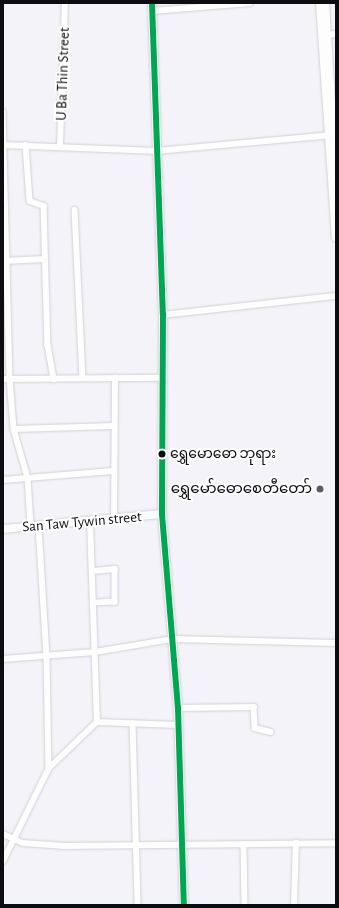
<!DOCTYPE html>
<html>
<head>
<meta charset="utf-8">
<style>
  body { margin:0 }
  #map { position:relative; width:339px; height:908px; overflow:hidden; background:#f3f3f9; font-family:"Alegreya Sans","Noto Sans Myanmar",sans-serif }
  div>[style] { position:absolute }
  .roads { filter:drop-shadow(0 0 1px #d0d0d7) drop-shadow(0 0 1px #d0d0d7) }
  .street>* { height:5.5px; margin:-2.75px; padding:0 2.75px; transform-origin:2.75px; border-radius:2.75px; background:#fdfdfe }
  .secondary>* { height:8px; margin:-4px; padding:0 4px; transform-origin:4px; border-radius:4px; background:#fdfdfe }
  .bus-1>* { height:6px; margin:-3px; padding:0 3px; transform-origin:3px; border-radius:3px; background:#00a651 }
  .dots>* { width:11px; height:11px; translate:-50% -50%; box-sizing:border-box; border:2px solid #fff; border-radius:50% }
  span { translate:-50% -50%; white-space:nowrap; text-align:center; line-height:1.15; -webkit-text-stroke:4px #fff; paint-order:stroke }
  .bus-label { font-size:14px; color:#0c0c13 }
  .left { translate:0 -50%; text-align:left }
  .street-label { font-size:15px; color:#0c0c13 }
  .poi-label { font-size:15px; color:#0c0c13 }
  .right { translate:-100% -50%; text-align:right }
  .frame { position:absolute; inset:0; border:4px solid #0c0c13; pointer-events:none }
</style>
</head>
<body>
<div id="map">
  <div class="roads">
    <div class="street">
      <i style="left:152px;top:11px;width:98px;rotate:-4.7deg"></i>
      <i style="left:323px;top:35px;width:13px;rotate:-4deg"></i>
      <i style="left:3px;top:112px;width:267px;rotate:88.5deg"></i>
      <i style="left:10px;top:379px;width:50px;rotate:85.4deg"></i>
      <i style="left:14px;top:429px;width:51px;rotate:74.1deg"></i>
      <i style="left:28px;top:478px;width:48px;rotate:86.4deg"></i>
      <i style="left:3px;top:145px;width:153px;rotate:2.2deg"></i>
      <i style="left:156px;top:151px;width:177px;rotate:-5.2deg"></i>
      <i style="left:26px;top:145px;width:56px;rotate:85.9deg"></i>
      <i style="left:30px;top:201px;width:15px;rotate:20deg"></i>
      <i style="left:44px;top:206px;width:139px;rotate:88.4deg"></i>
      <i style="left:48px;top:345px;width:35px;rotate:80deg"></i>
      <i style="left:60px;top:145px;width:142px;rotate:-88deg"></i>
      <i style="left:75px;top:210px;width:168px;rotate:87.3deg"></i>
      <i style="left:3px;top:261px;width:42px;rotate:-2.7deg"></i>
      <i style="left:163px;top:315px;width:174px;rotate:-6.3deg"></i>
      <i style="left:3px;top:379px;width:161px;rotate:-0.4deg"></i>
      <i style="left:14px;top:429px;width:100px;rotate:-1.7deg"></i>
      <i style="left:3px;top:480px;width:110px;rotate:-4.7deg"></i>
      <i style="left:114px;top:520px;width:142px;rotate:-89.6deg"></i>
      <i style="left:39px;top:526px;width:131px;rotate:86.5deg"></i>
      <i style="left:47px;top:657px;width:111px;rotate:89deg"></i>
      <i style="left:93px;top:571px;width:22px;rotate:-5deg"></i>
      <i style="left:115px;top:569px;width:33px;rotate:90deg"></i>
      <i style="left:115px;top:602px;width:21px;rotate:177deg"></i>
      <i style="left:3px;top:659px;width:92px;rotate:-4.4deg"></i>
      <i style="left:95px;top:652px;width:79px;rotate:-9.5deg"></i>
      <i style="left:173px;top:639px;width:163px;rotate:1.4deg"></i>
      <i style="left:178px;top:708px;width:76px;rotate:-0.8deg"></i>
      <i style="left:254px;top:707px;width:21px;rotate:87deg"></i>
      <i style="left:255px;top:728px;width:16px;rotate:14deg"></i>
      <i style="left:97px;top:722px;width:81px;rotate:2.1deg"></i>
      <i style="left:133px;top:723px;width:182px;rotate:88.4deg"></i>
      <i style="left:3px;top:834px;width:22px;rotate:24deg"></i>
      <i style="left:23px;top:843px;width:39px;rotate:4deg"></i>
      <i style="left:62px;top:846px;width:274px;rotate:-0.6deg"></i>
      <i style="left:244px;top:844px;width:61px;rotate:89.1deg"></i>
      <i style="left:3px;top:861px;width:104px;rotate:-63.7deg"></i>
      <i style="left:49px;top:768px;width:66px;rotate:-43.8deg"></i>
      <i style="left:97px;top:722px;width:200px;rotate:-92deg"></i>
      <i style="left:294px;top:905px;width:62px;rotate:-88.2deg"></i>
    </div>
    <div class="secondary">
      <i style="left:152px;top:3px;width:312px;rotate:88deg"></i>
      <i style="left:163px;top:315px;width:199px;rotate:90.3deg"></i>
      <i style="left:162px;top:514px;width:195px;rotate:85.3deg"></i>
      <i style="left:178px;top:708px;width:197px;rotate:88.3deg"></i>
      <i style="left:320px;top:3px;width:235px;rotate:86.1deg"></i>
      <i style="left:325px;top:3px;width:162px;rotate:86.5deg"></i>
      <i style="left:3px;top:529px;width:160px;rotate:-5.4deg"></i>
    </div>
  </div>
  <div class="bus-1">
    <i style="left:152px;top:3px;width:312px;rotate:88deg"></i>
    <i style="left:163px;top:315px;width:199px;rotate:90.3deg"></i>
    <i style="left:162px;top:514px;width:195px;rotate:85.3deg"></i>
    <i style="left:178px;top:708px;width:197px;rotate:88.3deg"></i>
  </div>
  <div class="dots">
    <i style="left:162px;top:454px;background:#0c0c13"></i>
    <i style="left:320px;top:489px;background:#5d5d64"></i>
  </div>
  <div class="bus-label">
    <span class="left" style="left:170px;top:454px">ရွှေမောဓော ဘုရား</span>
  </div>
  <div class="street-label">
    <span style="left:63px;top:74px;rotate:-88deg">U Ba Thin Street</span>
    <span style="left:82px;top:522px;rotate:-5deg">San Taw Tywin street</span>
  </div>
  <div class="poi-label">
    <span class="right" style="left:312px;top:489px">ရွှေမော်ဓောစေတီတော်</span>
  </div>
  <div class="frame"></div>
</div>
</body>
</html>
